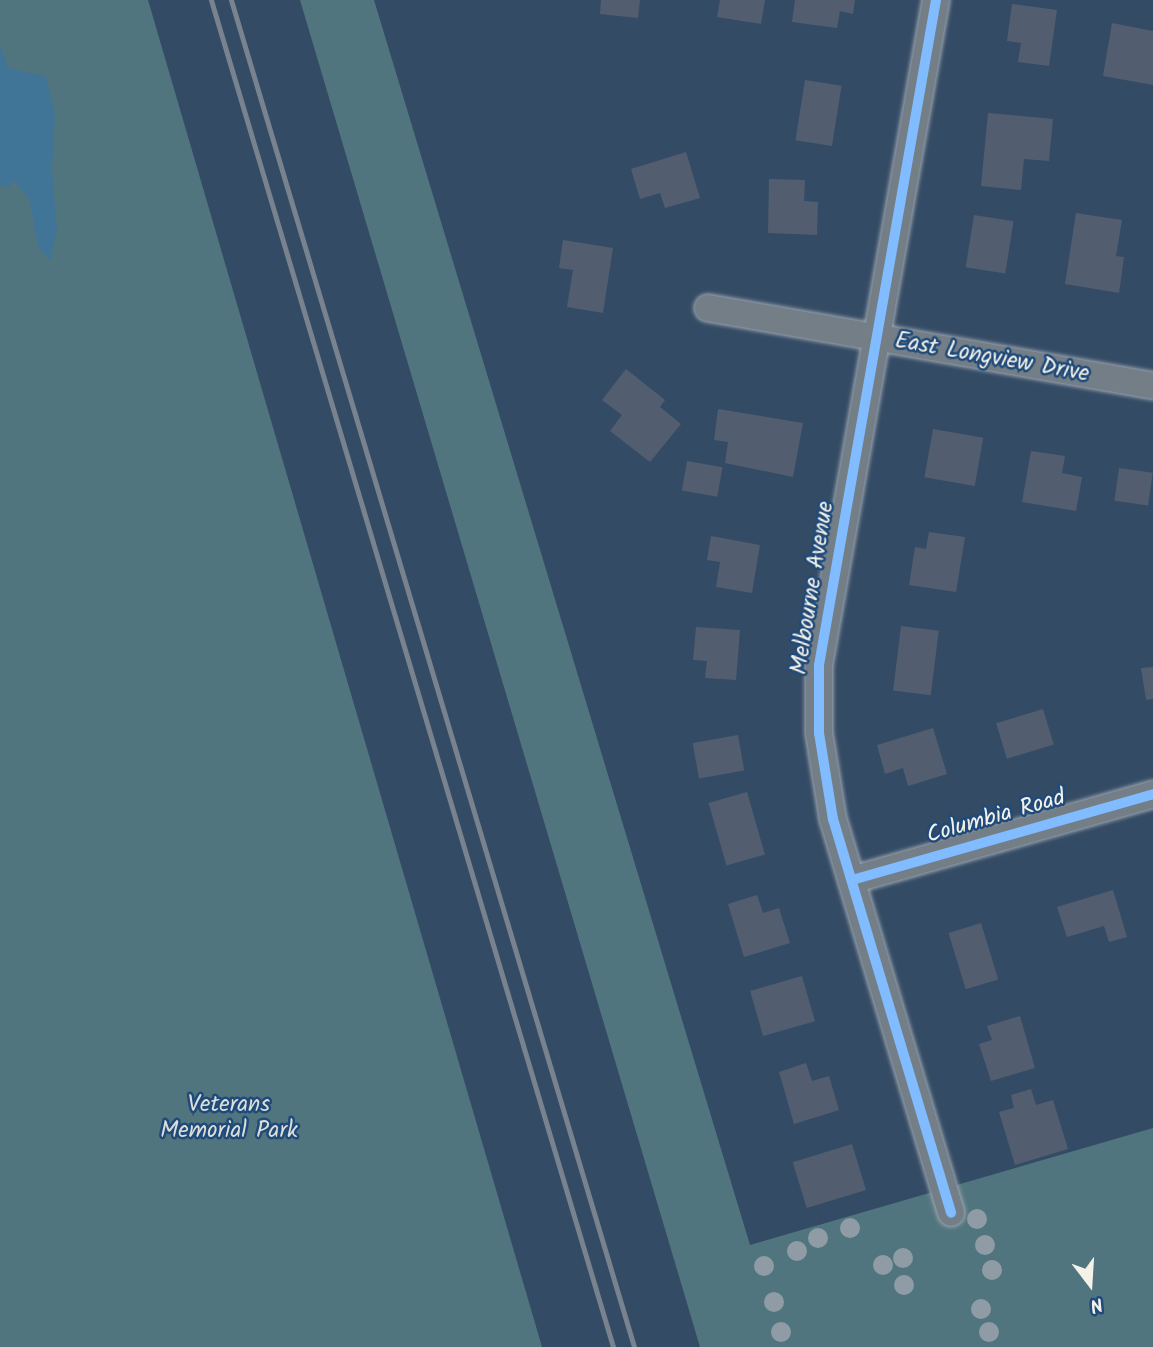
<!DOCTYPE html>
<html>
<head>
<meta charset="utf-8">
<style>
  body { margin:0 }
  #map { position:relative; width:1153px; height:1347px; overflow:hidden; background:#344b65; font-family:Kalam,sans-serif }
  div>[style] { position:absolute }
  .green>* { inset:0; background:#51757e }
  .water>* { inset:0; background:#407598 }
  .building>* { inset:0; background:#525e6f; transform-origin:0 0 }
  .roads { filter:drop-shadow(0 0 2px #9ba5af) drop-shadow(0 0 2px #9ba5af) }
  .minor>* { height:26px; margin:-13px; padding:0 13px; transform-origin:13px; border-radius:13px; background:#737e87 }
  .rail>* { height:5px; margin:-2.5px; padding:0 2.5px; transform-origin:2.5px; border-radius:2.5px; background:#78838f }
  .cycleway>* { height:10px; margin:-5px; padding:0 5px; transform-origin:5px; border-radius:5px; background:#80bcff }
  .trees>* { width:20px; height:20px; margin:-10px; border-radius:50%; background:#909ca5 }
  span { translate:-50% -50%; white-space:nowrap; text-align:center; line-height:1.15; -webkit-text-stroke:5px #1f4a7a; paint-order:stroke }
  .street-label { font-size:23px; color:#f4f1e8 }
  .park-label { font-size:23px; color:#dcdfd9 }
  .north { position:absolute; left:1055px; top:1249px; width:70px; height:70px; -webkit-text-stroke:5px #1f4a7a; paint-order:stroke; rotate:163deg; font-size:19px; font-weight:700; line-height:28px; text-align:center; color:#f4f1e8 }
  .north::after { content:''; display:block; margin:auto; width:24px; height:32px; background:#f4f1e8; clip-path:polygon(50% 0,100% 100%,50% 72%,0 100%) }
</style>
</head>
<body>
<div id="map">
  <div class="green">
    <i style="clip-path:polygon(0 0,148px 0,542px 1347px,0 1347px)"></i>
    <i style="clip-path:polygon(300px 0,374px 0,750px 1245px,1153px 1128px,1153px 1347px,700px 1347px)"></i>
  </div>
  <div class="water">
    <i style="clip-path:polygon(0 46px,9px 69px,46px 76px,55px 116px,52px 168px,57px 229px,50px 261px,38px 246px,29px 198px,13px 180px,9px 188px,0 185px)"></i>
  </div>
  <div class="building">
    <i style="clip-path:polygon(601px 0,640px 0,638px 18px,600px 14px)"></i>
    <i style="clip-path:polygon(720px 0,765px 0,761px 24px,717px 17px)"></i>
    <i style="clip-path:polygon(795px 0,855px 0,853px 14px,840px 11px,837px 28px,792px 22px)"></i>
    <i style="clip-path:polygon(1012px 4px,1057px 10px,1049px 66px,1018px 62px,1021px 43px,1007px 41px)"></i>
    <i style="clip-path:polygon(1112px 23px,1153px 31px,1153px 85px,1103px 76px)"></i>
    <i style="left:805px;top:80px;width:37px;height:61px;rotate:9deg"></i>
    <i style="clip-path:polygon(988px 113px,1053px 119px,1049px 161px,1024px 159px,1021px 190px,981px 186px)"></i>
    <i style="clip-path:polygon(686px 152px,700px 198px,665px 208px,660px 193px,640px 199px,631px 169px)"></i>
    <i style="clip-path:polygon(769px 179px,805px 180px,804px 201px,818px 202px,817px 235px,768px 233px)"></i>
    <i style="clip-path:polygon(1076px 213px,1122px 220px,1116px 256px,1124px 257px,1119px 293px,1065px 284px)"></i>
    <i style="left:974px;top:215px;width:40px;height:53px;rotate:9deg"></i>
    <i style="clip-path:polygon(563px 240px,613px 248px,603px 313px,567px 307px,573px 270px,559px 268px)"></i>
    <i style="clip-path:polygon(626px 369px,665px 400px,660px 407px,681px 424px,650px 462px,610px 431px,622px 415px,602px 400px)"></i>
    <i style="clip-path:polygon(718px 409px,803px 423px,793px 477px,725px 463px,728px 442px,714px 440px)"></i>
    <i style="left:933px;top:429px;width:51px;height:49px;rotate:10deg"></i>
    <i style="clip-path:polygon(1031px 451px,1065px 456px,1062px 473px,1082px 477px,1076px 511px,1022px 502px)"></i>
    <i style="left:687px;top:461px;width:36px;height:30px;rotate:10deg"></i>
    <i style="left:1119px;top:468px;width:34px;height:33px;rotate:8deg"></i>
    <i style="clip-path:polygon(929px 532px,965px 537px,956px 592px,909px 585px,915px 547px,926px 549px)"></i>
    <i style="clip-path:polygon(711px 536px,760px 545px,752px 593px,716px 587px,720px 562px,707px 560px)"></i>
    <i style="left:901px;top:626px;width:38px;height:65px;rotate:7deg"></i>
    <i style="clip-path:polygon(696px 627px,740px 630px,736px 680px,705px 678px,707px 661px,693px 660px)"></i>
    <i style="clip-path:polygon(1153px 667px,1153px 699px,1146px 700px,1141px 668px)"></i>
    <i style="left:1043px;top:709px;width:37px;height:49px;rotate:73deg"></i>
    <i style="clip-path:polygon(933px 728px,947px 774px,908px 786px,903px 768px,885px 774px,877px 745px)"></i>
    <i style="left:738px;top:735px;width:36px;height:46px;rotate:80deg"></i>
    <i style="left:747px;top:792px;width:65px;height:40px;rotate:74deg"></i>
    <i style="clip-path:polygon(1113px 890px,1127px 937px,1109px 942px,1104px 926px,1067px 937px,1057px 907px)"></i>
    <i style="clip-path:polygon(757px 895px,763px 913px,779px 908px,790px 943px,744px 957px,728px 904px)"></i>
    <i style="left:981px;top:923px;width:59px;height:34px;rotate:73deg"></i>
    <i style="left:802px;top:976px;width:47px;height:54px;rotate:74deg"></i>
    <i style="clip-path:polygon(1020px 1016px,1035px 1068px,991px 1081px,979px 1044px,992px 1040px,987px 1026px)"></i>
    <i style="clip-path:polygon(806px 1063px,812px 1081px,829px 1076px,839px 1110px,794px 1124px,779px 1072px)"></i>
    <i style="clip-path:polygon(1031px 1089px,1036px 1105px,1053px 1100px,1068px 1149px,1015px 1165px,999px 1112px,1014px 1108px,1011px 1095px)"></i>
    <i style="left:852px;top:1144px;width:48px;height:62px;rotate:73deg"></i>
  </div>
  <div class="roads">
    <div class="minor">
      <i style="left:936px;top:0;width:675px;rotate:99.98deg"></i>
      <i style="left:819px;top:665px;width:68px;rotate:90deg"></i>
      <i style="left:819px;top:733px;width:87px;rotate:80.8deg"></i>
      <i style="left:833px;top:819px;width:411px;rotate:73.3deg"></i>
      <i style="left:708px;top:308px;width:452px;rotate:9.9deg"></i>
      <i style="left:852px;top:880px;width:313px;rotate:-15.9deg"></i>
    </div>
  </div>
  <div class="rail">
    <i style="left:211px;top:0;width:1406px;rotate:73.38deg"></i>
    <i style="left:231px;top:0;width:1406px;rotate:73.34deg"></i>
  </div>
  <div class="cycleway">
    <i style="left:936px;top:0;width:675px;rotate:99.98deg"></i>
    <i style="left:819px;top:665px;width:68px;rotate:90deg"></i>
    <i style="left:819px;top:733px;width:87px;rotate:80.8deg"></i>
    <i style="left:833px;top:819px;width:411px;rotate:73.3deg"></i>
    <i style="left:852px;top:880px;width:313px;rotate:-15.9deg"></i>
  </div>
  <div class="trees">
    <i style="left:977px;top:1219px"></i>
    <i style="left:850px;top:1228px"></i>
    <i style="left:818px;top:1238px"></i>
    <i style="left:985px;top:1245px"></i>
    <i style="left:797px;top:1251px"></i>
    <i style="left:903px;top:1258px"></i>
    <i style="left:883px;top:1265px"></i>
    <i style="left:764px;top:1266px"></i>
    <i style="left:992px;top:1270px"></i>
    <i style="left:904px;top:1285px"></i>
    <i style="left:774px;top:1302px"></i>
    <i style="left:981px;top:1309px"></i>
    <i style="left:781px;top:1332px"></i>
    <i style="left:989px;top:1332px"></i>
  </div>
  <div class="street-label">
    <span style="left:992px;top:358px;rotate:10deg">East Longview Drive</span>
    <span style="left:813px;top:588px;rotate:-81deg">Melbourne Avenue</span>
    <span style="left:996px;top:817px;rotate:-16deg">Columbia Road</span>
  </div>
  <div class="park-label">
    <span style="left:229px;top:1118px">Veterans<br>Memorial Park</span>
  </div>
  <div class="north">N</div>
</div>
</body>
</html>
